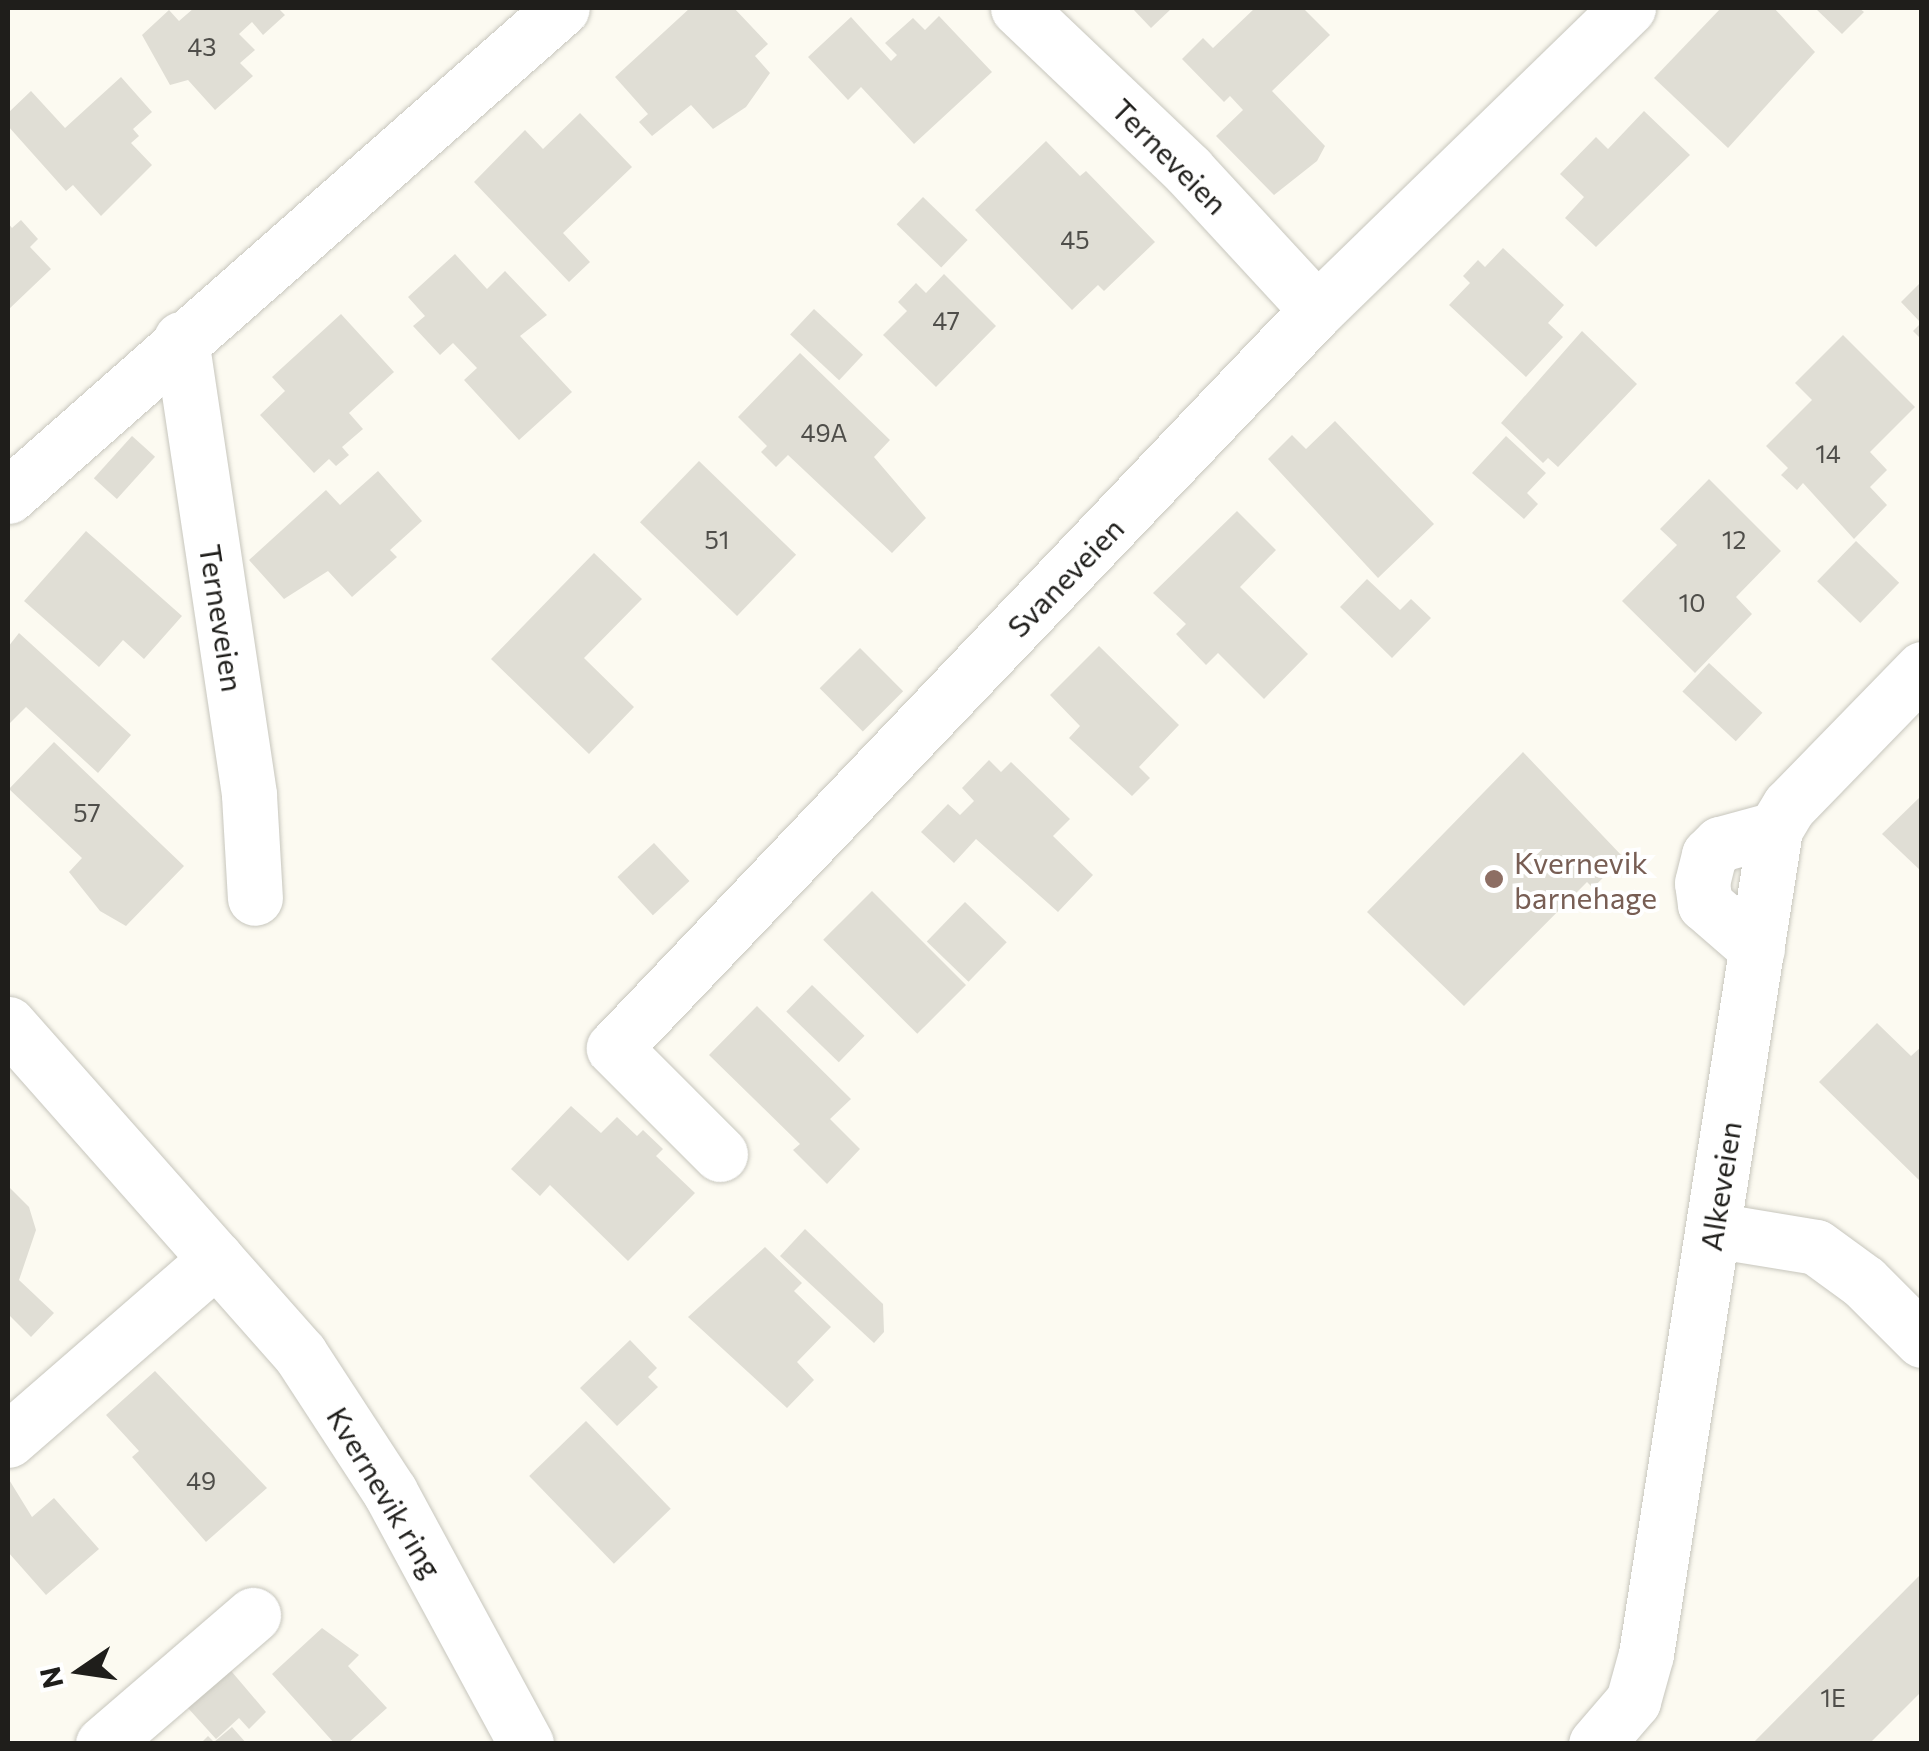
<!DOCTYPE html>
<html>
<head>
<meta charset="utf-8">
<style>
  body { margin:0 }
  #map { position:relative; width:1929px; height:1751px; overflow:hidden; background:#fcfaf1; font-family:Commissioner,sans-serif }
  div>[style] { position:absolute }
  .building>* { inset:0; background:#e0ded5; transform-origin:0 0 }
  .roads { filter:drop-shadow(0 0 2px #c7c6bd) drop-shadow(0 0 2px #c7c6bd) }
  .minor>* { height:55px; margin:-27.5px; padding:0 27.5px; transform-origin:27.5px; border-radius:27.5px; background:#fff }
  .major>* { height:55px; margin:-27.5px; padding:0 27.5px; transform-origin:27.5px; border-radius:27.5px; background:#fff }
  .dots>* { width:28px; height:28px; translate:-50% -50%; box-sizing:border-box; border:5px solid #fff; border-radius:50% }
  span { translate:-50% -50%; white-space:nowrap; text-align:center; line-height:1.15; -webkit-text-stroke:8px #fff; paint-order:stroke }
  .number-label { font-size:25px; color:#4f4e4a }
  .number-label span { -webkit-text-stroke-width:0 }
  .street-label { font-size:30px; color:#1f1e1b }
  .education-label { font-size:30px; color:#785e54 }
  .left { translate:0 -50%; text-align:left }
  .frame { position:absolute; inset:0; border:10px solid #1f1e1b; pointer-events:none }
  .north { position:absolute; left:30px; top:1621px; width:100px; height:100px; -webkit-text-stroke:8px #fff; paint-order:stroke; rotate:257deg; font-size:28px; font-weight:700; line-height:40px; text-align:center; color:#1f1e1b }
  .north::after { content:''; display:block; margin:auto; width:35px; height:45px; background:#1f1e1b; clip-path:polygon(50% 0,100% 100%,50% 72%,0 100%) }
</style>
</head>
<body>
<div id="map">
  <div class="building">
    <i style="clip-path:polygon(194px 8px,278px 8px,285px 15px,263px 35px,252px 22px,239px 34px,255px 50px,240px 63px,253px 76px,215px 110px,188px 80px,170px 85px,142px 35px,169px 10px,179px 21px)"></i>
    <i style="clip-path:polygon(690px 8px,734px 8px,768px 44px,755px 56px,770px 73px,746px 107px,713px 129px,691px 105px,652px 136px,639px 122px,648px 114px,615px 77px)"></i>
    <i style="clip-path:polygon(1132px 8px,1172px 8px,1151px 28px)"></i>
    <i style="clip-path:polygon(1255px 8px,1303px 8px,1330px 35px,1272px 91px,1325px 146px,1317px 161px,1274px 195px,1216px 136px,1243px 110px,1230px 96px,1224px 102px,1182px 59px,1203px 38px,1213px 48px)"></i>
    <i style="clip-path:polygon(1721px 8px,1774px 8px,1815px 52px,1728px 148px,1654px 78px)"></i>
    <i style="clip-path:polygon(1815px 8px,1859px 8px,1864px 12px,1842px 34px)"></i>
    <i style="clip-path:polygon(939px 16px,992px 72px,914px 144px,861px 87px,848px 100px,808px 57px,851px 17px,891px 61px,897px 55px,885px 43px,913px 18px,925px 30px)"></i>
    <i style="clip-path:polygon(121px 77px,152px 112px,133px 129px,139px 136px,131px 143px,152px 165px,101px 216px,73px 185px,66px 191px,8px 126px,8px 113px,31px 91px,65px 128px)"></i>
    <i style="clip-path:polygon(1644px 111px,1690px 155px,1596px 247px,1565px 218px,1584px 197px,1560px 174px,1596px 137px,1608px 149px)"></i>
    <i style="clip-path:polygon(580px 113px,632px 167px,563px 233px,590px 262px,569px 282px,474px 182px,525px 130px,543px 149px)"></i>
    <i style="clip-path:polygon(1046px 141px,1080px 176px,1086px 171px,1155px 242px,1104px 291px,1098px 285px,1072px 310px,975px 210px)"></i>
    <i style="left:923px;top:197px;width:62px;height:38px;rotate:44deg"></i>
    <i style="clip-path:polygon(21px 220px,38px 239px,30px 247px,51px 269px,8px 310px,8px 223px,12px 228px)"></i>
    <i style="clip-path:polygon(1503px 248px,1564px 305px,1548px 323px,1563px 337px,1526px 377px,1449px 305px,1470px 283px,1463px 276px,1478px 260px,1485px 267px)"></i>
    <i style="clip-path:polygon(455px 254px,487px 289px,505px 271px,547px 315px,520px 336px,572px 392px,519px 440px,464px 380px,477px 368px,453px 343px,440px 355px,413px 326px,425px 316px,408px 297px)"></i>
    <i style="clip-path:polygon(944px 274px,996px 326px,936px 387px,883px 335px,907px 311px,898px 302px,916px 283px,926px 293px)"></i>
    <i style="clip-path:polygon(1922px 281px,1922px 340px,1913px 331px,1921px 323px,1901px 302px)"></i>
    <i style="left:814px;top:309px;width:67px;height:35px;rotate:43deg"></i>
    <i style="clip-path:polygon(341px 314px,394px 372px,349px 413px,363px 429px,342px 447px,349px 455px,336px 466px,329px 459px,314px 473px,260px 415px,285px 391px,272px 377px)"></i>
    <i style="clip-path:polygon(1582px 331px,1637px 384px,1558px 467px,1548px 458px,1543px 463px,1501px 423px)"></i>
    <i style="clip-path:polygon(1843px 335px,1915px 407px,1870px 452px,1887px 470px,1870px 487px,1887px 505px,1854px 539px,1803px 483px,1797px 490px,1781px 475px,1788px 468px,1766px 446px,1812px 400px,1795px 383px)"></i>
    <i style="clip-path:polygon(800px 353px,890px 440px,874px 457px,926px 518px,892px 553px,788px 455px,776px 467px,761px 452px,767px 446px,738px 417px)"></i>
    <i style="clip-path:polygon(1335px 421px,1434px 524px,1378px 578px,1268px 459px,1292px 435px,1306px 449px)"></i>
    <i style="left:132px;top:436px;width:31px;height:57px;rotate:42deg"></i>
    <i style="clip-path:polygon(1506px 436px,1546px 473px,1527px 493px,1538px 504px,1524px 519px,1472px 473px)"></i>
    <i style="left:699px;top:461px;width:135px;height:85px;rotate:44deg"></i>
    <i style="clip-path:polygon(378px 471px,422px 521px,390px 550px,397px 557px,352px 597px,328px 571px,284px 599px,249px 560px,326px 490px,340px 505px)"></i>
    <i style="clip-path:polygon(1709px 479px,1781px 551px,1736px 597px,1752px 614px,1695px 673px,1622px 601px,1677px 545px,1660px 529px)"></i>
    <i style="clip-path:polygon(1237px 511px,1276px 550px,1240px 587px,1308px 654px,1264px 699px,1218px 653px,1206px 665px,1176px 634px,1186px 624px,1153px 593px)"></i>
    <i style="clip-path:polygon(86px 531px,182px 616px,144px 659px,123px 640px,99px 667px,24px 601px)"></i>
    <i style="left:1856px;top:541px;width:60px;height:56px;rotate:44deg"></i>
    <i style="clip-path:polygon(594px 553px,642px 599px,584px 658px,634px 707px,589px 754px,491px 659px)"></i>
    <i style="clip-path:polygon(1367px 579px,1400px 610px,1411px 599px,1431px 618px,1392px 658px,1340px 607px)"></i>
    <i style="clip-path:polygon(19px 633px,131px 735px,98px 773px,26px 707px,8px 725px,8px 647px)"></i>
    <i style="clip-path:polygon(1099px 646px,1179px 725px,1139px 767px,1150px 778px,1132px 796px,1069px 738px,1080px 726px,1050px 695px)"></i>
    <i style="left:860px;top:648px;width:61px;height:57px;rotate:45deg"></i>
    <i style="left:1709px;top:663px;width:73px;height:39px;rotate:43deg"></i>
    <i style="clip-path:polygon(54px 742px,184px 866px,126px 926px,100px 911px,69px 872px,82px 858px,9px 789px)"></i>
    <i style="clip-path:polygon(1523px 752px,1623px 857px,1593px 888px,1587px 882px,1464px 1006px,1367px 912px)"></i>
    <i style="clip-path:polygon(989px 760px,1001px 772px,1011px 762px,1070px 819px,1053px 836px,1093px 875px,1058px 912px,976px 839px,954px 863px,921px 832px,948px 804px,960px 815px,974px 801px,962px 788px)"></i>
    <i style="clip-path:polygon(1922px 795px,1922px 872px,1882px 834px)"></i>
    <i style="left:654px;top:843px;width:52px;height:50px;rotate:47deg"></i>
    <i style="left:872px;top:891px;width:133px;height:69px;rotate:45deg"></i>
    <i style="left:965px;top:902px;width:58px;height:55px;rotate:44deg"></i>
    <i style="left:812px;top:985px;width:73px;height:37px;rotate:44deg"></i>
    <i style="clip-path:polygon(757px 1006px,851px 1099px,830px 1119px,860px 1149px,827px 1184px,793px 1150px,800px 1144px,709px 1055px)"></i>
    <i style="clip-path:polygon(1877px 1023px,1911px 1056px,1922px 1046px,1922px 1183px,1819px 1082px)"></i>
    <i style="clip-path:polygon(571px 1106px,601px 1133px,617px 1117px,637px 1136px,643px 1130px,663px 1149px,656px 1156px,695px 1193px,628px 1261px,550px 1185px,540px 1196px,511px 1169px)"></i>
    <i style="clip-path:polygon(8px 1186px,29px 1207px,36px 1230px,19px 1280px,54px 1313px,31px 1337px,8px 1314px)"></i>
    <i style="clip-path:polygon(805px 1229px,883px 1304px,884px 1332px,874px 1343px,780px 1256px)"></i>
    <i style="clip-path:polygon(765px 1247px,802px 1283px,794px 1291px,831px 1327px,797px 1362px,814px 1380px,787px 1408px,688px 1317px)"></i>
    <i style="clip-path:polygon(630px 1340px,657px 1368px,648px 1377px,658px 1387px,617px 1426px,580px 1388px)"></i>
    <i style="clip-path:polygon(155px 1371px,267px 1488px,206px 1542px,132px 1457px,139px 1451px,106px 1415px)"></i>
    <i style="left:586px;top:1421px;width:122px;height:79px;rotate:46deg"></i>
    <i style="clip-path:polygon(8px 1478px,32px 1517px,54px 1498px,99px 1549px,46px 1595px,8px 1552px)"></i>
    <i style="clip-path:polygon(1922px 1573px,1922px 1691px,1869px 1744px,1752px 1744px)"></i>
    <i style="clip-path:polygon(322px 1628px,359px 1655px,348px 1666px,387px 1708px,347px 1744px,335px 1744px,272px 1674px)"></i>
    <i style="clip-path:polygon(221px 1659px,266px 1712px,249px 1729px,239px 1718px,216px 1739px,178px 1697px)"></i>
    <i style="clip-path:polygon(232px 1727px,247px 1744px,200px 1744px,208px 1736px,214px 1742px)"></i>
  </div>
  <div class="roads">
    <div class="minor">
      <i style="left:1018px;top:8px;width:235px;rotate:43.6deg"></i>
      <i style="left:1188px;top:170px;width:190px;rotate:47.3deg"></i>
      <i style="left:181px;top:339px;width:461px;rotate:81.5deg"></i>
      <i style="left:249px;top:795px;width:103px;rotate:86.7deg"></i>
      <i style="left:8px;top:496px;width:738px;rotate:-41.38deg"></i>
      <i style="left:1757px;top:949px;width:69px;rotate:-139.1deg"></i>
      <i style="left:1705px;top:904px;width:21px;rotate:-98deg"></i>
      <i style="left:1702px;top:883px;width:29px;rotate:-76deg"></i>
      <i style="left:1709px;top:855px;width:16px;rotate:-45deg"></i>
      <i style="left:1720px;top:844px;width:57px;rotate:-15.3deg"></i>
      <i style="left:720px;top:1154px;width:150px;rotate:-135deg"></i>
      <i style="left:614px;top:1048px;width:1019px;rotate:-46.39deg"></i>
      <i style="left:1317px;top:310px;width:434px;rotate:-44.2deg"></i>
      <i style="left:1713px;top:1230px;width:104px;rotate:9.4deg"></i>
      <i style="left:1816px;top:1247px;width:59px;rotate:36.1deg"></i>
      <i style="left:1864px;top:1282px;width:82px;rotate:45deg"></i>
      <i style="left:8px;top:1440px;width:276px;rotate:-41deg"></i>
      <i style="left:103px;top:1744px;width:198px;rotate:-40.7deg"></i>
      <i style="left:1596px;top:1744px;width:57px;rotate:-49.3deg"></i>
      <i style="left:1633px;top:1701px;width:49px;rotate:-74.5deg"></i>
      <i style="left:1646px;top:1654px;width:835px;rotate:-81.11deg"></i>
      <i style="left:1775px;top:829px;width:27px;rotate:-59deg"></i>
      <i style="left:1789px;top:806px;width:191px;rotate:-45.8deg"></i>
    </div>
    <div class="major">
      <i style="left:8px;top:1024px;width:441px;rotate:48.5deg"></i>
      <i style="left:300px;top:1354px;width:165px;rotate:56.9deg"></i>
      <i style="left:390px;top:1492px;width:286px;rotate:61.6deg"></i>
    </div>
  </div>
  <div class="dots">
    <i style="left:1494px;top:879px;background:#8d6e63"></i>
  </div>
  <div class="number-label">
    <span style="left:202px;top:46px">43</span>
    <span style="left:1075px;top:239px">45</span>
    <span style="left:946px;top:320px">47</span>
    <span style="left:824px;top:432px">49A</span>
    <span style="left:1828px;top:453px">14</span>
    <span style="left:717px;top:539px">51</span>
    <span style="left:1734px;top:539px">12</span>
    <span style="left:1692px;top:602px">10</span>
    <span style="left:87px;top:812px">57</span>
    <span style="left:201px;top:1480px">49</span>
    <span style="left:1833px;top:1697px">1E</span>
  </div>
  <div class="street-label">
    <span style="left:1170px;top:156px;rotate:45deg">Terneveien</span>
    <span style="left:1065px;top:577px;rotate:-46deg">Svaneveien</span>
    <span style="left:222px;top:618px;rotate:81deg">Terneveien</span>
    <span style="left:1720px;top:1186px;rotate:-81deg">Alkeveien</span>
    <span style="left:385px;top:1492px;rotate:59deg">Kvernevik ring</span>
  </div>
  <div class="education-label">
    <span class="left" style="left:1514px;top:879px">Kvernevik<br>barnehage</span>
  </div>
  <div class="frame"></div>
  <div class="north">N</div>
</div>
</body>
</html>
